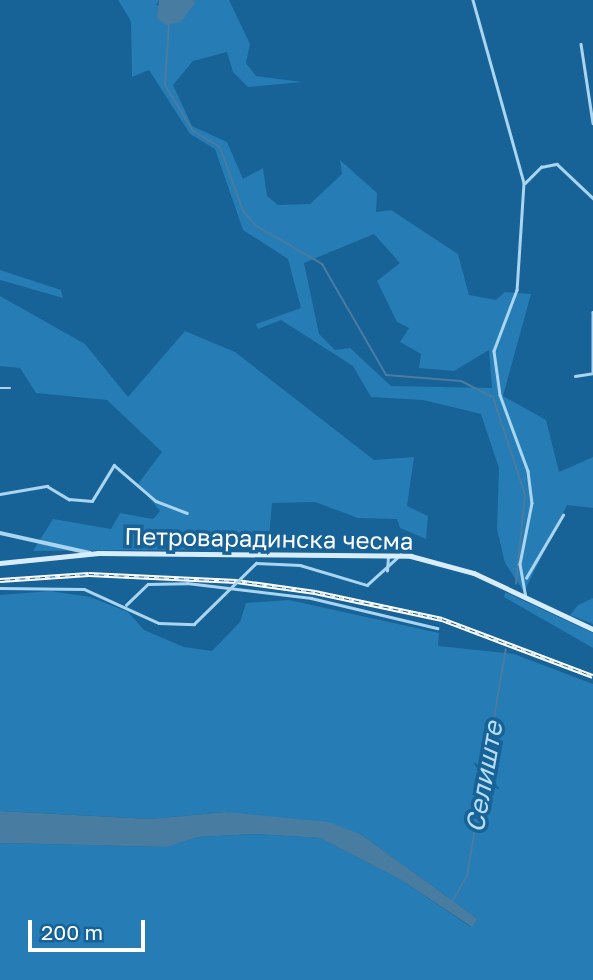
<!DOCTYPE html>
<html>
<head>
<meta charset="utf-8">
<style>
  body { margin:0 }
  #map { position:relative; width:593px; height:980px; overflow:hidden; background:#176297; font-family:"Golos Text",sans-serif }
  div>[style] { position:absolute }
  .green>* { inset:0; background:#267cb4 }
  .water>* { inset:0; background:#487ca1 }
  .stream>* { height:2px; margin:-1px; padding:0 1px; transform-origin:1px; border-radius:1px; background:#487ca1 }
  .minor>* { height:2.5px; margin:-1.25px; padding:0 1.25px; transform-origin:1.25px; border-radius:1.25px; background:#a9d5f1 }
  .tertiary>* { height:3.5px; margin:-1.75px; padding:0 1.75px; transform-origin:1.75px; border-radius:1.75px; background:#a9d5f1 }
  .secondary>* { height:4.5px; margin:-2.25px; padding:0 2.25px; transform-origin:2.25px; border-radius:2.25px; background:#d8edfc }
  .rail>* { height:4.5px; margin-top:-2.25px; transform-origin:0; background:repeating-linear-gradient(90deg,#176297 0 5px,#fff 0 10px); box-sizing:border-box; border-block:2px solid #fff }
  .minor-bridge>* { height:2.5px; margin:-1.25px; padding:0 1.25px; transform-origin:1.25px; border-radius:1.25px; background:#a9d5f1 }
  span { translate:-50% -50%; white-space:nowrap; text-align:center; line-height:1.15; -webkit-text-stroke:7px #176297; paint-order:stroke }
  .street-label { font-size:24px; color:#fff }
  .water-label { font-size:26px; color:#b6def8; font-style:italic }
  .scale { position:absolute; left:28px; top:920px; width:117px; height:32px; box-sizing:border-box; border:4px solid #fff; border-top:0; padding-left:9px; font-size:21px; line-height:24px; white-space:nowrap; color:#fff; -webkit-text-stroke:5px #176297; paint-order:stroke }
</style>
</head>
<body>
<div id="map">
  <div class="green">
    <i style="clip-path:polygon(evenodd,118px 0,159px 0,156px 5px,183px 12px,194px 0,229px 0,250px 44px,246px 63px,256px 76px,302px 82px,248px 87px,233px 72px,227px 52px,193px 61px,173px 85px,192px 126px,227px 142px,243px 179px,263px 168px,267px 196px,278px 205px,310px 204px,342px 174px,340px 160px,377px 193px,376px 212px,391px 210px,458px 254px,469px 295px,496px 300px,505px 292px,531px 294px,503px 396px,546px 420px,559px 472px,593px 457px,593px 508px,567px 505px,524px 592px,505px 563px,497px 529px,499px 468px,481px 414px,423px 400px,371px 397px,353px 366px,281px 320px,258px 329px,256px 324px,301px 308px,288px 259px,243px 230px,215px 149px,190px 134px,149px 70px,132px 77px,131px 21px,118px 0,374px 234px,400px 263px,377px 281px,397px 322px,409px 328px,400px 342px,421px 354px,419px 368px,454px 371px,489px 350px,492px 388px,391px 386px,350px 348px,335px 350px,319px 334px,304px 263px,374px 234px)"></i>
    <i style="clip-path:polygon(0 270px,61px 290px,63px 298px,0 280px)"></i>
    <i style="clip-path:polygon(0 296px,85px 344px,128px 397px,185px 331px,235px 352px,374px 460px,414px 457px,407px 506px,428px 516px,426px 539px,400px 528px,397px 519px,358px 518px,315px 502px,272px 503px,268px 549px,33px 551px,53px 519px,111px 529px,120px 513px,153px 519px,160px 511px,138px 484px,162px 452px,107px 400px,36px 393px,20px 368px,0 366px)"></i>
    <i style="clip-path:polygon(50px 591px,90px 597px,128px 612px,144px 630px,184px 647px,212px 651px,240px 622px,246px 603px,289px 600px,439px 633px,438px 646px,514px 654px,593px 684px,593px 980px,0 980px,0 843px,167px 847px,198px 837px,255px 834px,320px 838px,401px 880px,471px 927px,478px 919px,362px 835px,225px 812px,150px 819px,0 811px,0 595px)"></i>
    <i style="clip-path:polygon(505px 592px,593px 633px,593px 648px,504px 597px)"></i>
    <i style="clip-path:polygon(593px 598px,593px 624px,570px 615px,578px 605px)"></i>
  </div>
  <div class="water">
    <i style="clip-path:polygon(159px 0,194px 0,195px 3px,181px 22px,166px 25px,157px 18px)"></i>
    <i style="clip-path:polygon(0 811px,150px 819px,225px 812px,329px 822px,362px 835px,478px 919px,472px 927px,401px 880px,320px 838px,255px 834px,198px 837px,167px 847px,0 843px)"></i>
  </div>
  <div class="stream">
    <i style="left:169px;top:24px;width:61px;rotate:93.8deg"></i>
    <i style="left:165px;top:85px;width:54px;rotate:58.7deg"></i>
    <i style="left:193px;top:131px;width:31px;rotate:31deg"></i>
    <i style="left:220px;top:147px;width:68px;rotate:70.2deg"></i>
    <i style="left:243px;top:211px;width:18px;rotate:49deg"></i>
    <i style="left:255px;top:225px;width:78px;rotate:30.2deg"></i>
    <i style="left:322px;top:264px;width:128px;rotate:60deg"></i>
    <i style="left:386px;top:375px;width:75px;rotate:4.6deg"></i>
    <i style="left:461px;top:381px;width:36px;rotate:27deg"></i>
    <i style="left:493px;top:397px;width:103px;rotate:71.9deg"></i>
    <i style="left:525px;top:495px;width:89px;rotate:95.8deg"></i>
    <i style="left:453px;top:900px;width:28px;rotate:-60deg"></i>
    <i style="left:467px;top:876px;width:230px;rotate:-80.3deg"></i>
  </div>
  <div class="minor">
    <i style="left:473px;top:0;width:190px;rotate:74.4deg"></i>
    <i style="left:524px;top:183px;width:107px;rotate:93.7deg"></i>
    <i style="left:517px;top:290px;width:65px;rotate:110.7deg"></i>
    <i style="left:494px;top:351px;width:44px;rotate:82.2deg"></i>
    <i style="left:500px;top:395px;width:81px;rotate:69.8deg"></i>
    <i style="left:528px;top:471px;width:32px;rotate:83deg"></i>
    <i style="left:532px;top:503px;width:62px;rotate:101.1deg"></i>
    <i style="left:520px;top:564px;width:34px;rotate:80deg"></i>
    <i style="left:581px;top:44px;width:80px;rotate:81.4deg"></i>
    <i style="left:525px;top:183px;width:23px;rotate:-45deg"></i>
    <i style="left:541px;top:167px;width:16px;rotate:-11deg"></i>
    <i style="left:557px;top:164px;width:50px;rotate:43.4deg"></i>
    <i style="left:593px;top:312px;width:59px;rotate:90deg"></i>
    <i style="left:575px;top:376px;width:18px;rotate:-9deg"></i>
    <i style="left:0;top:388px;width:10px"></i>
    <i style="left:0;top:494px;width:48px;rotate:-9.7deg"></i>
    <i style="left:47px;top:486px;width:26px;rotate:31deg"></i>
    <i style="left:69px;top:499px;width:23px;rotate:5deg"></i>
    <i style="left:92px;top:501px;width:42px;rotate:-58.6deg"></i>
    <i style="left:114px;top:465px;width:55px;rotate:40.6deg"></i>
    <i style="left:156px;top:501px;width:33px;rotate:21deg"></i>
    <i style="left:300px;top:565px;width:70px;rotate:16.6deg"></i>
    <i style="left:367px;top:585px;width:45px;rotate:-42.3deg"></i>
    <i style="left:387px;top:571px;width:14px;rotate:-86deg"></i>
    <i style="left:526px;top:578px;width:73px;rotate:-59.6deg"></i>
    <i style="left:0;top:588px;width:84px;rotate:0.7deg"></i>
    <i style="left:84px;top:589px;width:82px;rotate:24.4deg"></i>
    <i style="left:159px;top:623px;width:35px;rotate:2deg"></i>
    <i style="left:126px;top:605px;width:30px;rotate:-44deg"></i>
    <i style="left:148px;top:584px;width:39px;rotate:-1deg"></i>
    <i style="left:187px;top:583px;width:125px;rotate:6.9deg"></i>
    <i style="left:311px;top:598px;width:130px;rotate:13.4deg"></i>
  </div>
  <div class="tertiary">
    <i style="left:0;top:533px;width:92px;rotate:12.5deg"></i>
  </div>
  <div class="secondary">
    <i style="left:0;top:563px;width:99px;rotate:-5.8deg"></i>
    <i style="left:98px;top:553px;width:313px;rotate:0.5deg"></i>
    <i style="left:411px;top:556px;width:65px;rotate:15.1deg"></i>
    <i style="left:474px;top:573px;width:132px;rotate:25.2deg"></i>
  </div>
  <div class="rail">
    <i style="left:0;top:580px;width:89px;rotate:-3.9deg"></i>
    <i style="left:89px;top:574px;width:148px;rotate:2.7deg"></i>
    <i style="left:237px;top:581px;width:79px;rotate:8deg"></i>
    <i style="left:315px;top:592px;width:130px;rotate:12deg"></i>
    <i style="left:442px;top:619px;width:161px;rotate:20.7deg"></i>
  </div>
  <div class="minor-bridge">
    <i style="left:194px;top:624px;width:87px;rotate:-44.5deg"></i>
    <i style="left:256px;top:563px;width:44px;rotate:2.6deg"></i>
  </div>
  <div class="street-label">
    <span style="left:269px;top:538px;rotate:1deg">Петроварадинска чесма</span>
  </div>
  <div class="water-label">
    <span style="left:484px;top:777px;rotate:-80deg">Селиште</span>
  </div>
  <div class="scale">200 m</div>
</div>
</body>
</html>
